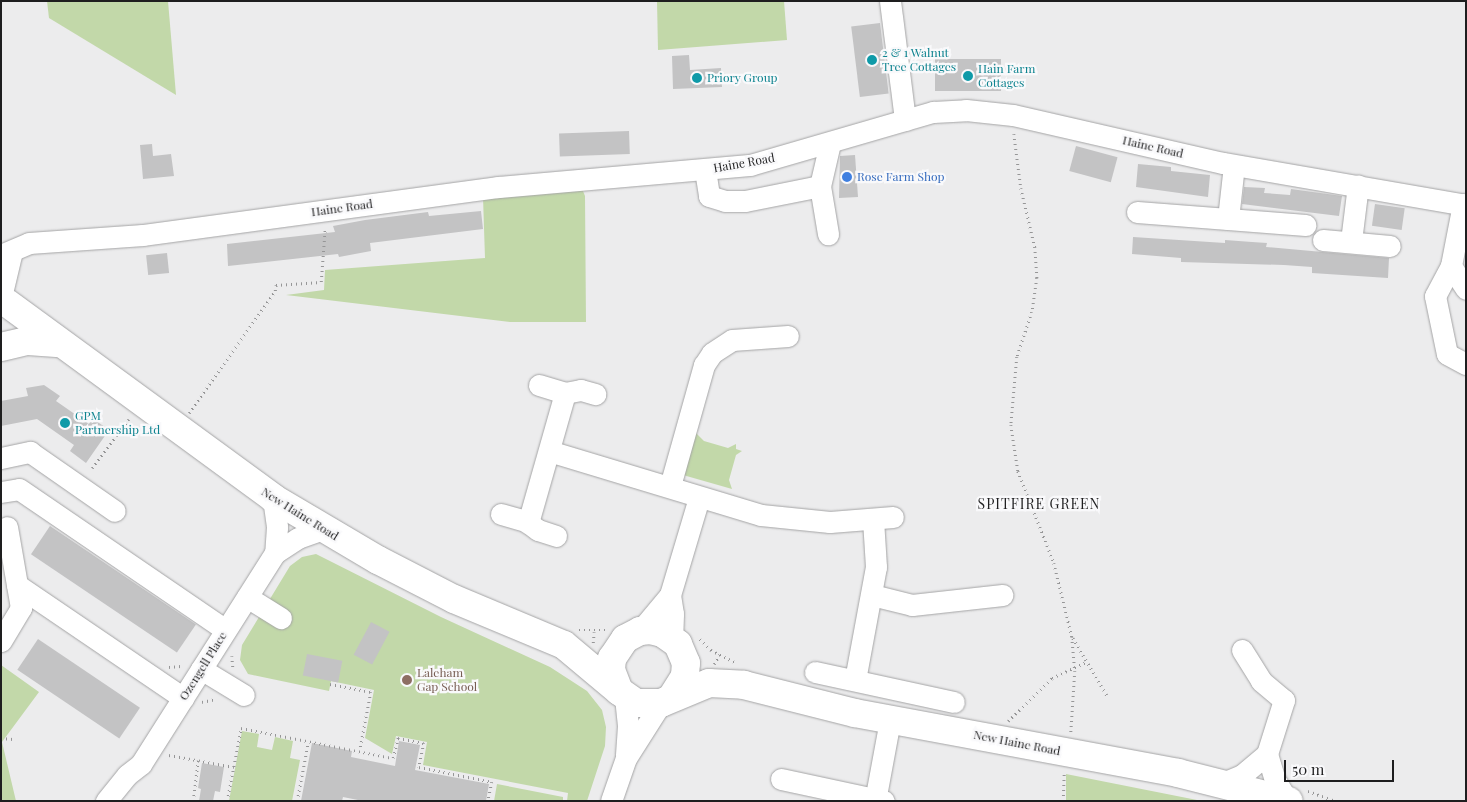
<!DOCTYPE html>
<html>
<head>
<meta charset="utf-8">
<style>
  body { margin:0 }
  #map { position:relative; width:1467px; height:802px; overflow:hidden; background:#ececed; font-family:"Playfair Display",serif }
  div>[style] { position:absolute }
  .green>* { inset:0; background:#c2d8a9 }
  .building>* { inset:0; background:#c3c3c4; transform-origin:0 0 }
  .path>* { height:2.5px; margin-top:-1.25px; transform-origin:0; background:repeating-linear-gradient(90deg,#969697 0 1px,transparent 0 5px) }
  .roads { filter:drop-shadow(0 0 1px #a4a4a5) drop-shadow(0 0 1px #a4a4a5) }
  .minor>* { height:21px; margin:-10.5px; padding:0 10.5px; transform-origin:10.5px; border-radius:10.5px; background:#fff }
  .major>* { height:28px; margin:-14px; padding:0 14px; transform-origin:14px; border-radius:14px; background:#fff }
  .dots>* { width:14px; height:14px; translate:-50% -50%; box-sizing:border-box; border:2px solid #f9f9fb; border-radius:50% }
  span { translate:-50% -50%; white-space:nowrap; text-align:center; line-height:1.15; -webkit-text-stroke:4.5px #f9f9fb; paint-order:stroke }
  .culture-label { font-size:12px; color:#0d838f }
  .left { translate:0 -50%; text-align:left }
  .street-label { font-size:12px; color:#1e1e1f }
  .shop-label { font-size:12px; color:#366cbe }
  .education-label { font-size:12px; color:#785e54 }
  .neighbourhood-label { font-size:14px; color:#1e1e1f; letter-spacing:1px }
  .frame { position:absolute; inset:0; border:2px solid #1e1e1f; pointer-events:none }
  .scale { position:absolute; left:1284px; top:760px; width:110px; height:22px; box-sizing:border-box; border:2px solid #1e1e1f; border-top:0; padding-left:6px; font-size:15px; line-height:18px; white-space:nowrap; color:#1e1e1f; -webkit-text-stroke:4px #f9f9fb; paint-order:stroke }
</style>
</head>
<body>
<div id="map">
  <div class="green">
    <i style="clip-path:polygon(47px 1px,168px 1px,176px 95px,49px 18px)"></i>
    <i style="clip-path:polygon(657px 1px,784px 1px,787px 40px,658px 50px)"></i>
    <i style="clip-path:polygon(581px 186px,585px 196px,586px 322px,510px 322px,286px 295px,324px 290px,325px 270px,485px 258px,483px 197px)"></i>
    <i style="clip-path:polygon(695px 432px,704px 441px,728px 448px,736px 444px,736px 449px,742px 451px,736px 455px,729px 480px,732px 489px,683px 475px)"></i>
    <i style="clip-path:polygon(316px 554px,441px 617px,550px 667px,587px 691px,602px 710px,606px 727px,605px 746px,587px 801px,567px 801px,568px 793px,423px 765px,427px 742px,396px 736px,392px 754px,365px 738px,374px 690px,331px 681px,329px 691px,248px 674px,240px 660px,242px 645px,290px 566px,302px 557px)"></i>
    <i style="clip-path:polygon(1px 665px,39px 692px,2px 742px,16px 801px,1px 801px)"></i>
    <i style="clip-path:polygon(242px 731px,259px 734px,257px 747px,272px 750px,275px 737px,293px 741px,290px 758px,300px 760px,292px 801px,229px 801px)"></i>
    <i style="clip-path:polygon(1066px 774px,1202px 801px,1066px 801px)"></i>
    <i style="clip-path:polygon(497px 784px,563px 797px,563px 801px,494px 801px)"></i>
  </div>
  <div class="building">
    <i style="left:880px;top:23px;width:71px;height:29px;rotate:83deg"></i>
    <i style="clip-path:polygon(689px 55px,690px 70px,721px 68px,722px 87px,673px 89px,672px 56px)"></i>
    <i style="left:1001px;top:59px;width:32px;height:66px;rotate:90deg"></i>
    <i style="left:629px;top:131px;width:23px;height:70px;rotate:88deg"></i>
    <i style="clip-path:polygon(152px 144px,153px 156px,171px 154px,174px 176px,143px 179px,140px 145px)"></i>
    <i style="left:1076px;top:146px;width:43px;height:26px;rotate:15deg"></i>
    <i style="clip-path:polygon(855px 155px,858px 197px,839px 198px,840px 156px)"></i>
    <i style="clip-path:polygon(1138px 164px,1171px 167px,1171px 171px,1210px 175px,1208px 197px,1136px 187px)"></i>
    <i style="clip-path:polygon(1244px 187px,1265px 188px,1264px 193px,1290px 195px,1291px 189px,1342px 196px,1339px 216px,1242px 204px)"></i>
    <i style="left:1375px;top:204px;width:30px;height:22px;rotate:8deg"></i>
    <i style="clip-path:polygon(481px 211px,483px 229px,370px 243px,371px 251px,339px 257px,338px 254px,228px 266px,227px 244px,335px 232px,333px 226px,365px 220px,428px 212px,429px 216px)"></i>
    <i style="clip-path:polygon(1133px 237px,1225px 243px,1225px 240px,1252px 242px,1267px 243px,1266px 247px,1389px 258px,1388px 278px,1312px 273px,1312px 267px,1284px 265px,1181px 262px,1181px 258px,1132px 254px)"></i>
    <i style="left:167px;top:253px;width:20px;height:21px;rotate:84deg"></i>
    <i style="clip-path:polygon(44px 385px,60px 396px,56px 401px,89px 424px,92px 418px,109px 430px,86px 463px,70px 451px,74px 445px,37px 419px,1px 426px,1px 401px,28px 396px,26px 388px)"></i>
    <i style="left:50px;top:526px;width:176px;height:34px;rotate:34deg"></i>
    <i style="left:371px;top:622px;width:21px;height:37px;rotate:28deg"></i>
    <i style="left:38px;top:639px;width:123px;height:37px;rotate:34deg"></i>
    <i style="left:307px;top:654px;width:36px;height:22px;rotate:11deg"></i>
    <i style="clip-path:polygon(399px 741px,420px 745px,415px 770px,489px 784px,486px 801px,363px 801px,343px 797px,342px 801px,301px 801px,312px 743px,352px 751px,351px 757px,395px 766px)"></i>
    <i style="clip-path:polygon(202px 763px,224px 767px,220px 792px,215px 791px,213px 801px,199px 801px,201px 789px,198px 788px)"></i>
  </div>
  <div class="path">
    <i style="left:1014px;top:134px;width:54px;rotate:82.6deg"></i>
    <i style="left:1021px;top:188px;width:61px;rotate:76.7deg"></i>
    <i style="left:1035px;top:247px;width:31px;rotate:86deg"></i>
    <i style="left:1037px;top:278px;width:34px;rotate:98deg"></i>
    <i style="left:1032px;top:312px;width:47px;rotate:108.4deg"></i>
    <i style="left:1017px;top:357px;width:68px;rotate:95deg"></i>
    <i style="left:1011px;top:425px;width:47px;rotate:81.3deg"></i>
    <i style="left:1018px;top:471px;width:99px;rotate:68.6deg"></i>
    <i style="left:1054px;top:563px;width:76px;rotate:76.3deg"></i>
    <i style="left:1072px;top:637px;width:34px;rotate:85deg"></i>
    <i style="left:1075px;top:671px;width:62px;rotate:93.7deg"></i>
    <i style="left:189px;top:413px;width:149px;rotate:-54.8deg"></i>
    <i style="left:275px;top:291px;width:6px;rotate:-81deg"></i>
    <i style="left:276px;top:285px;width:45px;rotate:-3.8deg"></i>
    <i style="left:321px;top:282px;width:53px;rotate:-85.7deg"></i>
    <i style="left:92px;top:468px;width:61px;rotate:-52.9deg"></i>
    <i style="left:579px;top:630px;width:27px"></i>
    <i style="left:1073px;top:638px;width:69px;rotate:59.3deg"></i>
    <i style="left:700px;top:639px;width:16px;rotate:45deg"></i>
    <i style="left:711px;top:650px;width:28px;rotate:27deg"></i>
    <i style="left:593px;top:643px;width:11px;rotate:-85deg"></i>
    <i style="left:232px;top:656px;width:12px;rotate:85deg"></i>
    <i style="left:714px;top:664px;width:12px;rotate:-59deg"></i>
    <i style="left:169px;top:667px;width:12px;rotate:-5deg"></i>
    <i style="left:330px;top:684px;width:42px;rotate:11deg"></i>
    <i style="left:371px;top:692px;width:59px;rotate:100.7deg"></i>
    <i style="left:202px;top:702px;width:14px;rotate:-12deg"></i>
    <i style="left:1008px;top:721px;width:62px;rotate:-44.3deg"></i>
    <i style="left:1052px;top:678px;width:38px;rotate:-25deg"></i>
    <i style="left:1px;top:738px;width:12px;rotate:5deg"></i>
    <i style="left:169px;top:755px;width:66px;rotate:10.5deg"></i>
    <i style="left:1308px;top:791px;width:29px;rotate:20deg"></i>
    <i style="left:193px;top:801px;width:41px;rotate:-83deg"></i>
    <i style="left:227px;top:801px;width:74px;rotate:-79.1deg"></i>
    <i style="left:241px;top:728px;width:155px;rotate:11.2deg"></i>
    <i style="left:393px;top:758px;width:21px;rotate:-76deg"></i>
    <i style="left:398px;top:738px;width:26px;rotate:11deg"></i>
    <i style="left:424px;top:743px;width:25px;rotate:102deg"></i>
    <i style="left:419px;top:767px;width:75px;rotate:11.6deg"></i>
    <i style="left:492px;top:782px;width:19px;rotate:102deg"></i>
    <i style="left:297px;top:801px;width:59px;rotate:-79.3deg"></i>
    <i style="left:1063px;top:801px;width:29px;rotate:-88deg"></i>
  </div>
  <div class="roads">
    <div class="minor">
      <i style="left:890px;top:1px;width:120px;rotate:82.8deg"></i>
      <i style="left:705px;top:170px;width:26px;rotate:81deg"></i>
      <i style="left:709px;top:196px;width:17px;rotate:17deg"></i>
      <i style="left:725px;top:201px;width:20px"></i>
      <i style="left:745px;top:201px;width:76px;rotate:-11.3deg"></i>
      <i style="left:820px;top:186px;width:49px;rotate:80.5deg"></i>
      <i style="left:820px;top:186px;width:44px;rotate:-76.9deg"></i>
      <i style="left:1463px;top:204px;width:63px;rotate:101deg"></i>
      <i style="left:1451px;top:266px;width:27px;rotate:57deg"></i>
      <i style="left:1137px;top:212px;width:169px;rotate:4.4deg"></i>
      <i style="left:1228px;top:219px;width:54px;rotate:-83.7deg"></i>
      <i style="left:1323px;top:240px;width:67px;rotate:5.1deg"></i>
      <i style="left:1351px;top:241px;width:56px;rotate:-82.9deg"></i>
      <i style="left:1px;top:255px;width:30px;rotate:-23deg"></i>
      <i style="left:29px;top:243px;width:114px;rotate:-4deg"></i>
      <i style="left:143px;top:235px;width:358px;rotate:-7.7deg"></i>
      <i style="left:498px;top:187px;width:253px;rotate:-5deg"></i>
      <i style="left:750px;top:165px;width:191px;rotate:-16.2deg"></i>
      <i style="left:933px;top:112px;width:33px;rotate:-3deg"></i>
      <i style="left:966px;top:110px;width:47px;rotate:6.1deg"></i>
      <i style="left:1013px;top:115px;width:215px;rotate:12.9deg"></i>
      <i style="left:1223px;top:163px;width:247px;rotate:9.8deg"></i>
      <i style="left:1451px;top:266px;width:34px;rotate:118deg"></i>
      <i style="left:1435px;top:296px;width:59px;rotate:78.3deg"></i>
      <i style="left:1447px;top:354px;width:21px;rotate:28deg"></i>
      <i style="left:2px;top:293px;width:43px;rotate:-76.6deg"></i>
      <i style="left:539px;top:385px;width:27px;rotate:17deg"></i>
      <i style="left:565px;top:393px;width:16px;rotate:-11deg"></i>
      <i style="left:581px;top:390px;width:15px;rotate:16deg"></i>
      <i style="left:549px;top:451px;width:221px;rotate:16.8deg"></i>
      <i style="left:761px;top:515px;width:69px;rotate:5.8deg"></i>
      <i style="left:830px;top:522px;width:63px;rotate:-4.5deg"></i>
      <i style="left:1px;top:458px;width:30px;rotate:-12deg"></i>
      <i style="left:30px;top:452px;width:103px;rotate:34.8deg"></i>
      <i style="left:670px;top:486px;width:126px;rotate:-74.3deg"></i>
      <i style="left:704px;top:365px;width:14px;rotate:-56deg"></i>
      <i style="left:712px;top:353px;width:24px;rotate:-33deg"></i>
      <i style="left:732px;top:340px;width:56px;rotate:-4.1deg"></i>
      <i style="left:1px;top:492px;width:18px;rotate:-9deg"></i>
      <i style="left:19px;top:489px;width:250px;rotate:34.3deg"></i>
      <i style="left:273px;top:498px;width:29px;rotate:82deg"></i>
      <i style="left:277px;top:527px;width:26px;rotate:94deg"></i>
      <i style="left:501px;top:514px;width:26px;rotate:16deg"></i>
      <i style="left:526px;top:521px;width:15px;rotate:37deg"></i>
      <i style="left:538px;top:530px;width:19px;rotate:18deg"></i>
      <i style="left:528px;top:523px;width:135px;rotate:-74.1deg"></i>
      <i style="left:17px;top:585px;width:201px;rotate:34.2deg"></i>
      <i style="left:670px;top:595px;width:19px;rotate:81deg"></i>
      <i style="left:673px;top:614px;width:24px;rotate:92deg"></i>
      <i style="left:872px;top:595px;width:41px;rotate:14deg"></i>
      <i style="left:912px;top:605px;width:91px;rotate:-6.3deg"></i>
      <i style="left:247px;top:597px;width:40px;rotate:32deg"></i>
      <i style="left:640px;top:631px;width:47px;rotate:-50.2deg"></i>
      <i style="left:670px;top:595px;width:101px;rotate:-73.4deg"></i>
      <i style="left:1px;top:641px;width:39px;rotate:-59deg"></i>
      <i style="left:21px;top:608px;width:82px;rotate:-99.8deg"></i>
      <i style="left:1242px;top:650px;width:36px;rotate:58deg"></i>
      <i style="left:1261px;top:681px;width:30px;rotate:40deg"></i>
      <i style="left:1284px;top:700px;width:57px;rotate:107.5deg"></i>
      <i style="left:1267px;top:754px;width:27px;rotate:73deg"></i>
      <i style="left:1275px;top:780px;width:23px;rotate:59deg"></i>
      <i style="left:201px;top:669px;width:50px;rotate:31.2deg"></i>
      <i style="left:815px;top:672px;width:142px;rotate:12.2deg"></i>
      <i style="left:855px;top:680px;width:115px;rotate:-79.5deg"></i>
      <i style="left:876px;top:567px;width:48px;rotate:-93.6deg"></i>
      <i style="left:625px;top:697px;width:29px;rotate:84deg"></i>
      <i style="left:628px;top:726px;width:29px;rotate:94deg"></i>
      <i style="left:781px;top:779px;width:105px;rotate:12.1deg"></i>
      <i style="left:1223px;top:783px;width:21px;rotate:-23deg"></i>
      <i style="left:1242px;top:775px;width:33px;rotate:-40deg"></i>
      <i style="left:106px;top:801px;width:33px;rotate:-51deg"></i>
      <i style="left:127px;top:775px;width:18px;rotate:-38deg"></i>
      <i style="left:141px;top:764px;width:250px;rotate:-57.6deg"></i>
      <i style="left:275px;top:553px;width:27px;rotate:-33deg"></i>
      <i style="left:298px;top:538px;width:27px;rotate:-20deg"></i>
      <i style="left:611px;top:801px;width:46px;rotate:-70.8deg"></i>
      <i style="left:626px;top:758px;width:65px;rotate:-57.5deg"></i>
      <i style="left:875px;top:801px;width:82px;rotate:-79.5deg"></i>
    </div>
    <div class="major">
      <i style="left:7px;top:303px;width:330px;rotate:36.2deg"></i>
      <i style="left:273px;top:498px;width:122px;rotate:30.6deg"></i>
      <i style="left:378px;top:560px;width:85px;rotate:27.2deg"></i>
      <i style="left:454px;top:599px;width:119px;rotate:22.7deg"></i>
      <i style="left:564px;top:645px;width:72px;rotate:39.9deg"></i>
      <i style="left:1px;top:347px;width:28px;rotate:-13deg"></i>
      <i style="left:28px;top:341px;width:32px;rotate:4deg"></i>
      <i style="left:672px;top:697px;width:25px;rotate:-58deg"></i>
      <i style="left:685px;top:676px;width:13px;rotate:-86deg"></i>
      <i style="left:686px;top:663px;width:21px;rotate:-113deg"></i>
      <i style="left:678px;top:644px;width:19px;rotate:-145deg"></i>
      <i style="left:662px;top:633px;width:11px;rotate:-165deg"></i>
      <i style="left:651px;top:630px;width:11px;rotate:175deg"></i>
      <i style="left:640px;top:631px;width:17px;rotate:152deg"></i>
      <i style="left:625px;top:639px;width:23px;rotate:124deg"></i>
      <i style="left:612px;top:658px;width:12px;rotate:95deg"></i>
      <i style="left:611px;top:670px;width:22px;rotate:69deg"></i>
      <i style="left:619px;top:691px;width:21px;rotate:35deg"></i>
      <i style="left:636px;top:703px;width:25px"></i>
      <i style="left:661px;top:703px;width:52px;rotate:-22.6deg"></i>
      <i style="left:709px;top:683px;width:35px;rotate:3deg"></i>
      <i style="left:744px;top:685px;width:114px;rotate:14.2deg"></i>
      <i style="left:855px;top:713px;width:329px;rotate:10.5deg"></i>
      <i style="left:1178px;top:773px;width:114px;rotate:14.2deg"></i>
    </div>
  </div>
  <div class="dots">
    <i style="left:872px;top:60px;background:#0f9aa8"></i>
    <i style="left:968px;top:76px;background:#0f9aa8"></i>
    <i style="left:697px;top:78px;background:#0f9aa8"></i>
    <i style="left:847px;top:177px;background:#3f7fe0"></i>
    <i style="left:65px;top:423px;background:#0f9aa8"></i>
    <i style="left:407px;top:680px;background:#8d6e63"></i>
  </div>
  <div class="culture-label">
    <span class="left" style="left:882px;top:60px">2 &amp; 1 Walnut<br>Tree Cottages</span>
    <span class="left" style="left:978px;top:76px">Hain Farm<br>Cottages</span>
    <span class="left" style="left:707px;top:78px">Priory Group</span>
    <span class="left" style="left:75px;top:423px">GPM<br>Partnership Ltd</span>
  </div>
  <div class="street-label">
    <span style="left:1153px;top:147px;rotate:13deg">Haine Road</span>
    <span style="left:744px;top:163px;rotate:-10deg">Haine Road</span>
    <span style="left:342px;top:208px;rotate:-8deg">Haine Road</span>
    <span style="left:300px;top:514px;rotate:32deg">New Haine Road</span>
    <span style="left:203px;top:666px;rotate:-58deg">Ozengell Place</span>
    <span style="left:1017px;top:743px;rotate:11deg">New Haine Road</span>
  </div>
  <div class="shop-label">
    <span class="left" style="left:857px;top:177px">Rose Farm Shop</span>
  </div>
  <div class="education-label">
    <span class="left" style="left:417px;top:680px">Laleham<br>Gap School</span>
  </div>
  <div class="neighbourhood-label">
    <span style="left:1039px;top:504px">SPITFIRE GREEN</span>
  </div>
  <div class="frame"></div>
  <div class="scale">50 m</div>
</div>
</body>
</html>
